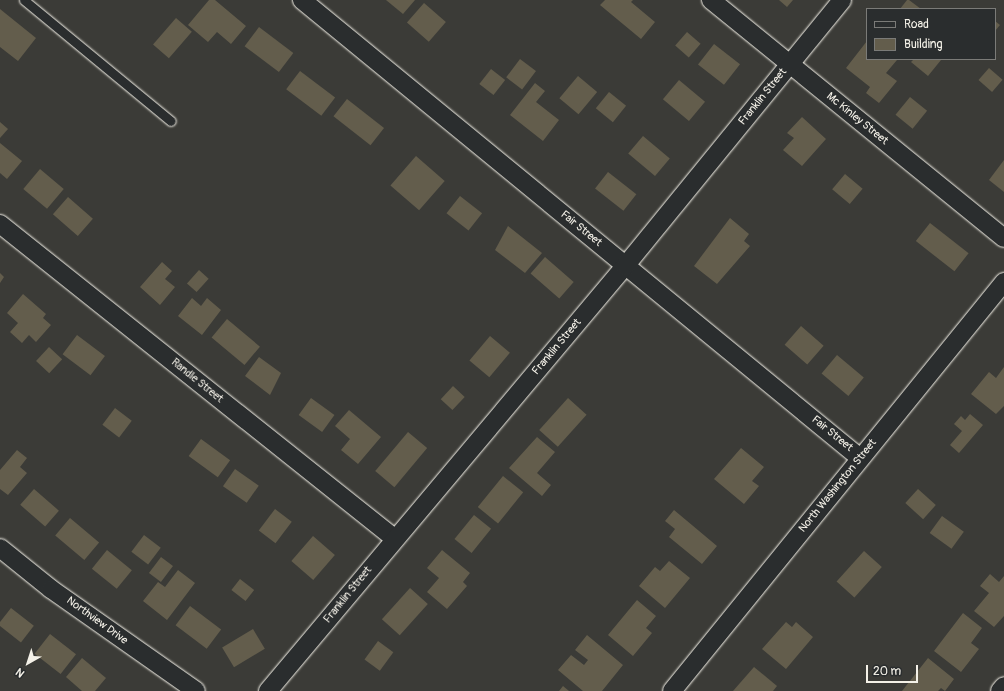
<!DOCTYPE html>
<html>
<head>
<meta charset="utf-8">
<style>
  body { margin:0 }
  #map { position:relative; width:1004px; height:691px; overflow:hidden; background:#3b3b37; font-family:Pangolin,sans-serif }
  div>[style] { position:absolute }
  .building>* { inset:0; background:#635d4c; transform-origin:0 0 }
  .roads { filter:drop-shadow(0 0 1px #f4f1e8) drop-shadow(0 0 1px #f4f1e8) }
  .lane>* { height:9px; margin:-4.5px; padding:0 4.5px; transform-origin:4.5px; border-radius:4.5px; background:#2a2d2e }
  .street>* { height:18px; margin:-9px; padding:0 9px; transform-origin:9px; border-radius:9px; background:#2a2d2e }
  span { translate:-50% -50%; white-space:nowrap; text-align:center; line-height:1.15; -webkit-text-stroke:3px #2a2d2e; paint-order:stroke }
  .street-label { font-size:11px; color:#f4f1e8 }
  .legend { position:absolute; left:866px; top:8px; width:130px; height:52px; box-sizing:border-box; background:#2a2d2e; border:1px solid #7b7b78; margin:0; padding:5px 7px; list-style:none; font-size:12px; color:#f4f1e8 }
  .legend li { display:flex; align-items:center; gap:8px; height:20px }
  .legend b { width:20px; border:1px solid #7b7b78 }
  .north { position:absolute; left:8px; top:643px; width:40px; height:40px; -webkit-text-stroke:3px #2a2d2e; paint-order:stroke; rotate:219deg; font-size:11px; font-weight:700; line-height:16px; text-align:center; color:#f4f1e8 }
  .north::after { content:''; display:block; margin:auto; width:14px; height:18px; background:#f4f1e8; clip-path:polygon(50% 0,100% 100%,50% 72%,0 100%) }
  .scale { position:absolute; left:866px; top:665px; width:52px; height:18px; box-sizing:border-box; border:2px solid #f4f1e8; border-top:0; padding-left:5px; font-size:12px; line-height:14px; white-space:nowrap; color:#f4f1e8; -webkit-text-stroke:3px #2a2d2e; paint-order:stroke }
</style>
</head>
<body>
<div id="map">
  <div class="building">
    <i style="clip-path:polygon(209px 0,215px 0,246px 26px,231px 44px,217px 32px,208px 42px,188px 25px)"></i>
    <i style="clip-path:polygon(386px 0,415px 0,403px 14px)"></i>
    <i style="clip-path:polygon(605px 0,633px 0,631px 2px,655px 22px,641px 39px,600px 5px)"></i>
    <i style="clip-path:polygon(779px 0,793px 0,787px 7px)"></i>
    <i style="clip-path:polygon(907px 0,909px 0,921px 9px,900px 9px)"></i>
    <i style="left:424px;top:3px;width:29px;height:26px;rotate:41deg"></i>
    <i style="clip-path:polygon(0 9px,36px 38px,18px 61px,0 47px)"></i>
    <i style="left:176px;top:18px;width:21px;height:35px;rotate:41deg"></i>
    <i style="clip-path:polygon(995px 21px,1000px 25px,995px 31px)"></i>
    <i style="left:259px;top:27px;width:43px;height:24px;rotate:37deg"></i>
    <i style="left:687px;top:32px;width:18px;height:18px;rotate:41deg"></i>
    <i style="clip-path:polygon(867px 41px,867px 59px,897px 60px,886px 73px,897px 81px,879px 103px,866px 93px,870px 87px,846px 68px)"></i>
    <i style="left:714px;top:44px;width:33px;height:26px;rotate:38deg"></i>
    <i style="left:520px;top:59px;width:20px;height:23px;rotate:37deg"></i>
    <i style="clip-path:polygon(914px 59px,939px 59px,941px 60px,928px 76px,911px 62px)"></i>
    <i style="left:989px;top:68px;width:18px;height:16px;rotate:41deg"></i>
    <i style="left:491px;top:69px;width:18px;height:19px;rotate:38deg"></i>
    <i style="left:300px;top:71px;width:44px;height:23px;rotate:37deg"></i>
    <i style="left:578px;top:76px;width:25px;height:29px;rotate:40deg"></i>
    <i style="left:679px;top:80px;width:34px;height:25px;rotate:40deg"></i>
    <i style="clip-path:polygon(535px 83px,545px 91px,536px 102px,559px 120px,543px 141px,510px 115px)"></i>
    <i style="left:609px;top:92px;width:22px;height:21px;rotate:39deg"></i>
    <i style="left:910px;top:97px;width:22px;height:23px;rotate:39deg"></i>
    <i style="left:347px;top:99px;width:47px;height:22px;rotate:38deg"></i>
    <i style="clip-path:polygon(802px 117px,826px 139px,802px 166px,783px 150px,794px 138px,787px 133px)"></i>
    <i style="clip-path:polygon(0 122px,8px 129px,0 138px)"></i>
    <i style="left:643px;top:136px;width:35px;height:23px;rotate:40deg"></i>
    <i style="clip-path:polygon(0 143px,22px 161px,7px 179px,0 173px)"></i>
    <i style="left:416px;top:156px;width:38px;height:39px;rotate:41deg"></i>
    <i style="clip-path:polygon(1004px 160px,1004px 192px,989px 180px)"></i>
    <i style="left:40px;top:169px;width:31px;height:26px;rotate:40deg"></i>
    <i style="left:608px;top:172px;width:36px;height:21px;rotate:38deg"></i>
    <i style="left:845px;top:174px;width:23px;height:20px;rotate:40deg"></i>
    <i style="left:460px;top:196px;width:28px;height:22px;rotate:38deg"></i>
    <i style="left:68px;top:197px;width:33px;height:23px;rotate:41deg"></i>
    <i style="clip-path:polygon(730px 218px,749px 234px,744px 241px,750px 246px,717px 284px,694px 266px)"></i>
    <i style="left:930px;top:223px;width:49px;height:23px;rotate:38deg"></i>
    <i style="clip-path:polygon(508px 226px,542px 253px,525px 273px,495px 250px)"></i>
    <i style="left:545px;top:257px;width:38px;height:22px;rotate:41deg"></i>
    <i style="clip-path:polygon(162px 262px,172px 271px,165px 279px,175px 287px,160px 305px,140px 287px)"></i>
    <i style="left:199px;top:270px;width:13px;height:18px;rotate:42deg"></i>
    <i style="clip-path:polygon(0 273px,4px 277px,0 283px)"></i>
    <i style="clip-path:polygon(23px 294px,46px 314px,43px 318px,51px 325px,36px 342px,29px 335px,22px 343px,10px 332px,18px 323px,7px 313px)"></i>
    <i style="clip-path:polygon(192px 298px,201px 306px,207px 298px,221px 310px,202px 335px,178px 316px)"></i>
    <i style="left:227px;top:319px;width:43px;height:24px;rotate:40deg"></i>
    <i style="left:801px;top:326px;width:30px;height:25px;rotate:41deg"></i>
    <i style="left:77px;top:335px;width:35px;height:24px;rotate:37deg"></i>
    <i style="left:490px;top:336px;width:26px;height:32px;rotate:40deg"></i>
    <i style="left:49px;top:347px;width:18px;height:19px;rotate:43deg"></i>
    <i style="left:837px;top:355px;width:35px;height:24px;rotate:40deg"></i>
    <i style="clip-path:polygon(259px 357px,281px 373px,270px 395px,245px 376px)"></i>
    <i style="clip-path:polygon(1004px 367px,1004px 406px,996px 414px,971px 394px,989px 372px,996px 378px)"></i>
    <i style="left:453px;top:386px;width:16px;height:18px;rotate:43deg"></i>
    <i style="left:311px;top:398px;width:29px;height:21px;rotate:36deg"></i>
    <i style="left:568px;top:398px;width:25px;height:43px;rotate:42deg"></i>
    <i style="left:115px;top:408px;width:21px;height:21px;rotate:37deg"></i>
    <i style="clip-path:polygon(349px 410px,381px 437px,358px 464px,341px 450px,350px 439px,335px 426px)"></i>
    <i style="clip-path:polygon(970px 414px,983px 425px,959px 453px,950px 445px,962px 431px,954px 424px,961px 416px,965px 420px)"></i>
    <i style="left:408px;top:432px;width:25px;height:51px;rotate:40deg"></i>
    <i style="clip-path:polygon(537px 437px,555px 452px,537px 473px,551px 485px,542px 496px,509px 468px)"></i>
    <i style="left:201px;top:439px;width:36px;height:21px;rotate:36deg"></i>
    <i style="clip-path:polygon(741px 448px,764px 467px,752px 481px,759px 486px,744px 504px,714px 479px)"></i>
    <i style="clip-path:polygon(17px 450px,27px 458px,20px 467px,27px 473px,8px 495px,0 489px,0 470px)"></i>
    <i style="left:235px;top:469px;width:29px;height:21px;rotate:35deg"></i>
    <i style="left:503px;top:476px;width:26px;height:40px;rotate:39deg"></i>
    <i style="left:34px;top:489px;width:33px;height:21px;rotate:41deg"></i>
    <i style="left:918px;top:489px;width:24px;height:19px;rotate:42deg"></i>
    <i style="left:275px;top:509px;width:21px;height:27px;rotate:37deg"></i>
    <i style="clip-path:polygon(674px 510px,717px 546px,702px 564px,669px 537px,675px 529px,665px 521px)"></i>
    <i style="left:474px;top:515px;width:22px;height:31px;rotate:39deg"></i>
    <i style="left:942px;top:516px;width:27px;height:21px;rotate:36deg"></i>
    <i style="left:70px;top:518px;width:38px;height:23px;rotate:40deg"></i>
    <i style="left:144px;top:535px;width:21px;height:21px;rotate:37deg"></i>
    <i style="left:313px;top:536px;width:29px;height:33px;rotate:41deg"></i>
    <i style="left:107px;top:550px;width:32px;height:24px;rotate:39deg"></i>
    <i style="clip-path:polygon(442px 550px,470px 573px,463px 582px,467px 586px,447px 609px,427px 592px,439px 578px,427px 568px)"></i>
    <i style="left:864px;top:551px;width:24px;height:41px;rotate:42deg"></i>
    <i style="left:161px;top:557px;width:15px;height:20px;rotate:37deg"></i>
    <i style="clip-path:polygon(669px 561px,690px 578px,665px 608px,639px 586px,655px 567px,660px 571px)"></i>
    <i style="clip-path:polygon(178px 570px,195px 583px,167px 620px,143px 601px,158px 582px,165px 587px)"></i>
    <i style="clip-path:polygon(990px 574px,999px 582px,1004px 576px,1004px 616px,994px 627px,974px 611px,989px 593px,980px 586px)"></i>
    <i style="left:240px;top:579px;width:18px;height:14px;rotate:38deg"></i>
    <i style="left:410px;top:588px;width:24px;height:42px;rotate:42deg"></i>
    <i style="clip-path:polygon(637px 600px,656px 616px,646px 628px,652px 633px,633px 656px,608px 635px)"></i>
    <i style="left:190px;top:606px;width:39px;height:24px;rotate:37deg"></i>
    <i style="left:11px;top:608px;width:29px;height:21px;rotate:38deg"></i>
    <i style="clip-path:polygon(963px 613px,982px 628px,971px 643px,979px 649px,961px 672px,934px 651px)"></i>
    <i style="clip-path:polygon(786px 622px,792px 627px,796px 622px,813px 637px,786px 669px,762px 649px)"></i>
    <i style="left:253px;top:629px;width:23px;height:36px;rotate:59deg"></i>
    <i style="left:50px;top:634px;width:33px;height:25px;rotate:38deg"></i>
    <i style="clip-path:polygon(587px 635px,623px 665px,602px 691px,583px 691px,558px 670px,571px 655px,584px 665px,588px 660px,575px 650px)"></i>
    <i style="left:378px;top:641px;width:19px;height:23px;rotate:36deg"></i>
    <i style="clip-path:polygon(82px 658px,106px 678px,95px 691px,82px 691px,66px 677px)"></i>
    <i style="clip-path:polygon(928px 658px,954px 679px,945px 691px,941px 688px,938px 691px,902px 691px)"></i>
    <i style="clip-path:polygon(754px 667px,777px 686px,773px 691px,733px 691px)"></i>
    <i style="clip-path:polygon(563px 686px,569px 691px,559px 691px)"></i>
  </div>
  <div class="roads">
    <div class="lane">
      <i style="left:24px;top:0;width:190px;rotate:39.5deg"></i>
    </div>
    <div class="street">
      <i style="left:302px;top:0;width:722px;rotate:39.38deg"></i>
      <i style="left:711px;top:0;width:377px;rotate:39.1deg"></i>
      <i style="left:0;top:224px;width:504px;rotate:38.55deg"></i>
      <i style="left:0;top:548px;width:65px;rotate:38.8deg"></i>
      <i style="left:51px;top:589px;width:177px;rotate:35.1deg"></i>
      <i style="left:268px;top:691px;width:556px;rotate:-49.96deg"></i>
      <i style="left:626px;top:265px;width:342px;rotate:-50.8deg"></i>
      <i style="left:672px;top:691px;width:527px;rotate:-50.93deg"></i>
      <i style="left:1000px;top:691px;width:6px;rotate:-51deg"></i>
    </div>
  </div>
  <div class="street-label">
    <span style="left:763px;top:97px;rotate:-51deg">Franklin Street</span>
    <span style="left:857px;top:119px;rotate:39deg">Mc Kinley Street</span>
    <span style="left:581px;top:229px;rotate:39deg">Fair Street</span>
    <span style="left:557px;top:347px;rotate:-50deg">Franklin Street</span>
    <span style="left:197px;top:381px;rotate:39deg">Randle Street</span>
    <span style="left:832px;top:434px;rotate:39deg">Fair Street</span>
    <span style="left:838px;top:486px;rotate:-51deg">North Washington Street</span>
    <span style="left:348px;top:595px;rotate:-51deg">Franklin Street</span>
    <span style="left:97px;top:621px;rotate:36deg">Northview Drive</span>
  </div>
  <ul class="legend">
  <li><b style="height:5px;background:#2a2d2e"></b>Road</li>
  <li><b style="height:11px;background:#635d4c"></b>Building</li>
  </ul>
  <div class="north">N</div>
  <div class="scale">20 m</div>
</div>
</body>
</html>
